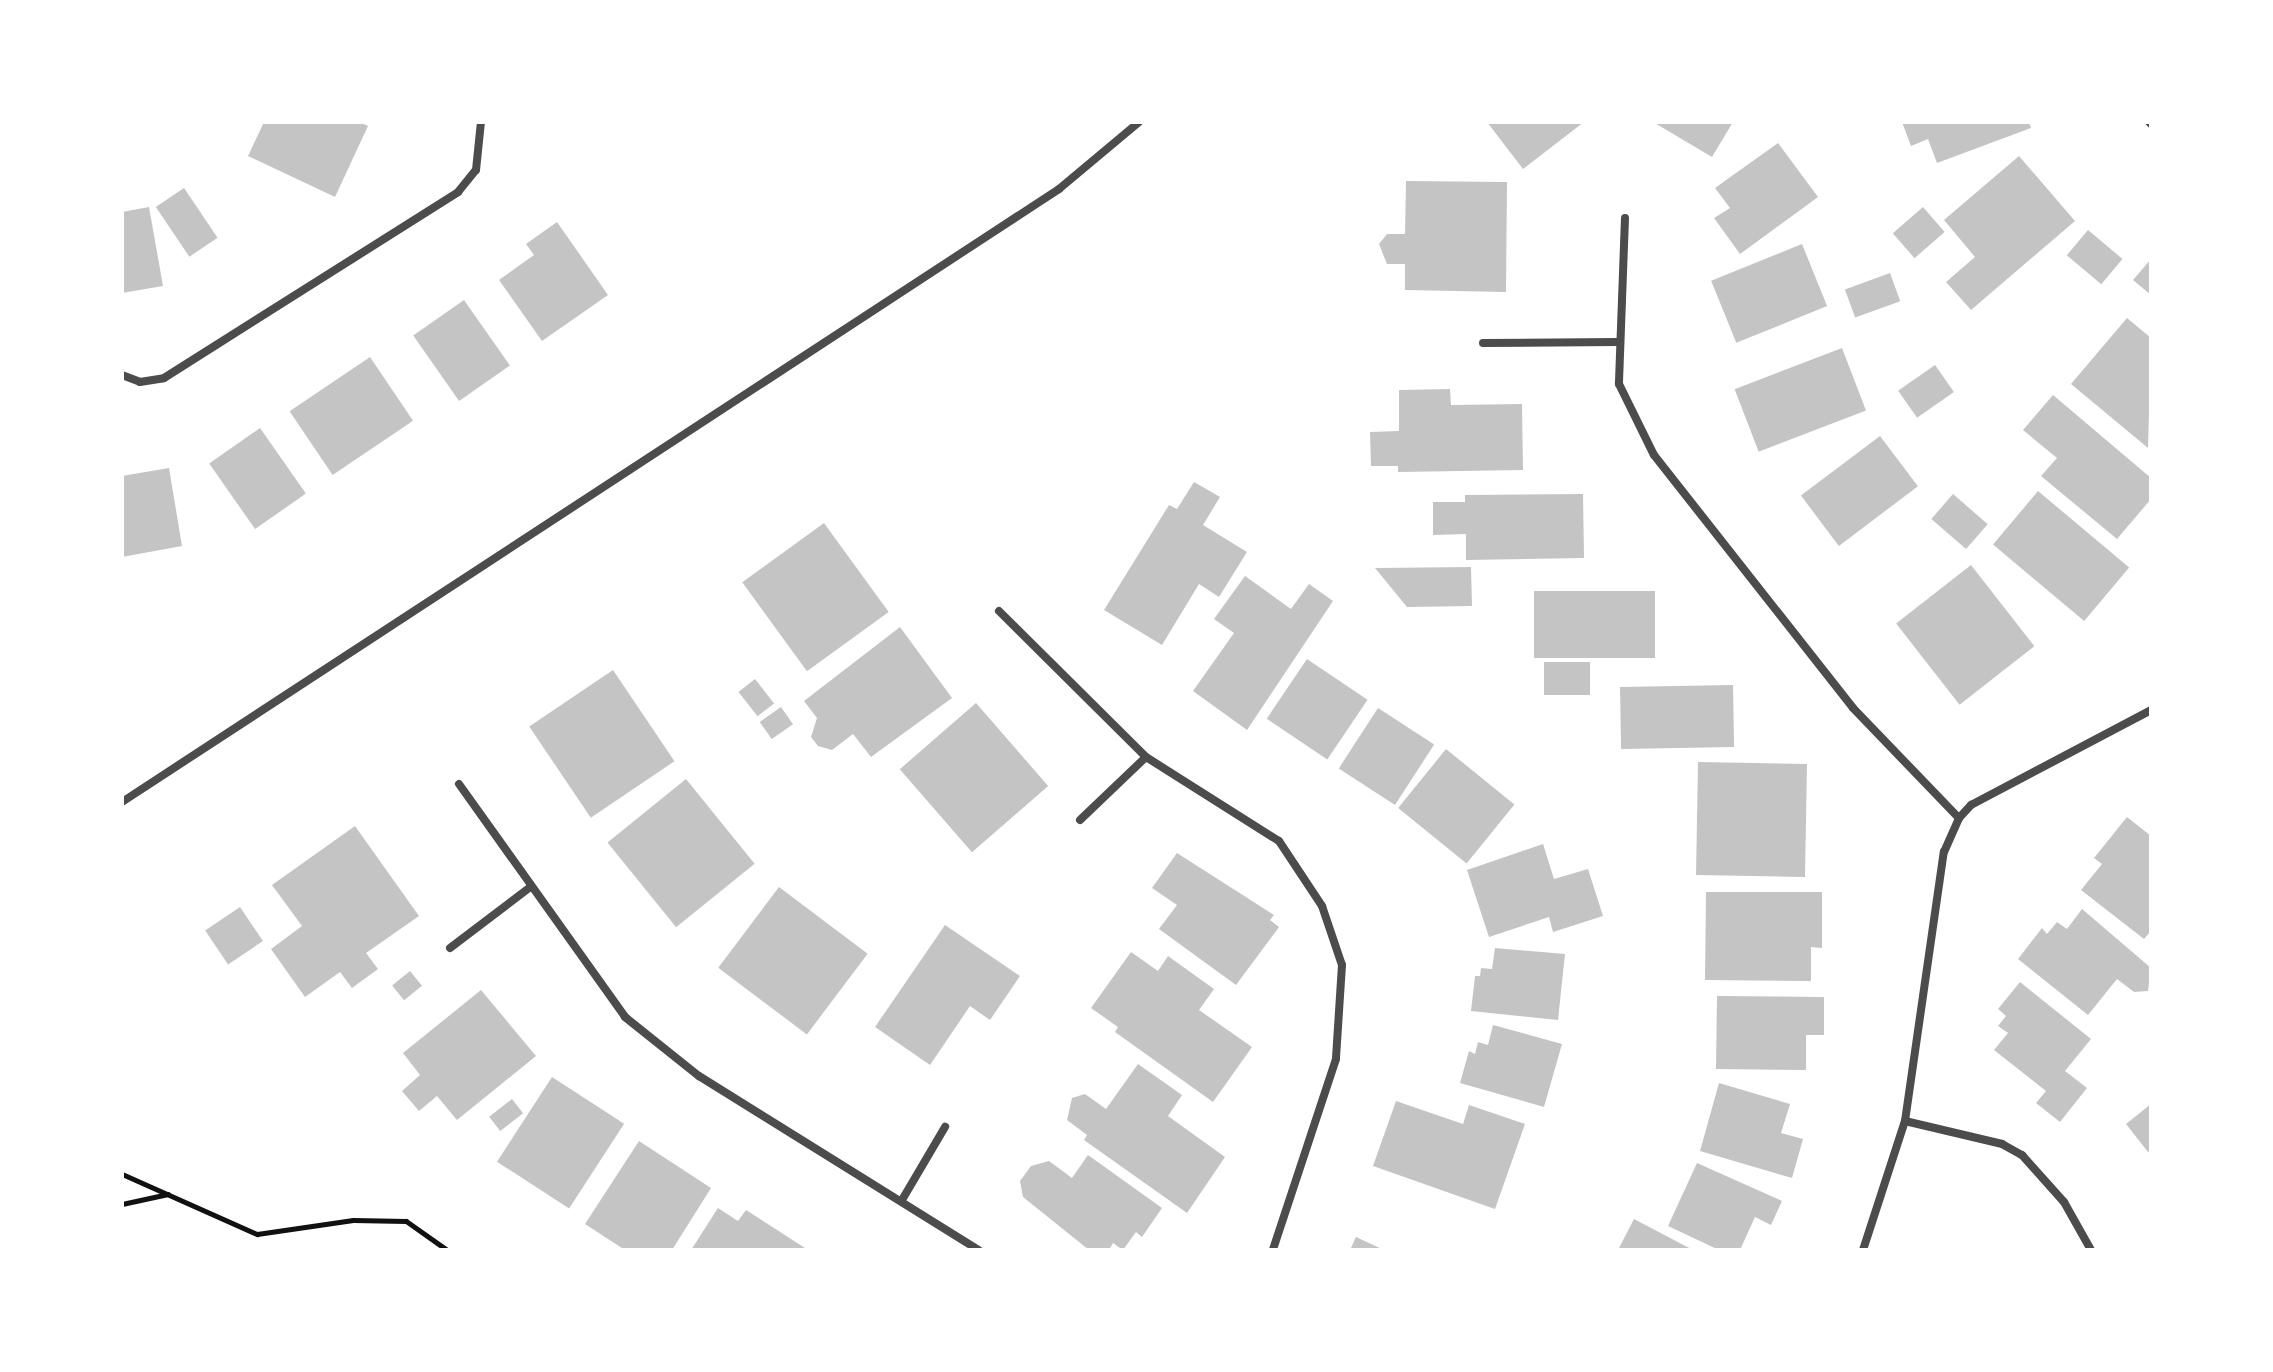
<!DOCTYPE html>
<html>
<head>
<meta charset="utf-8">
<style>
  body { margin:0 }
  #map { position:relative; width:2273px; height:1372px; overflow:hidden; background:#fff; font-family:Barlow,sans-serif }
  div>[style] { position:absolute }
  .building>* { inset:0; background:#c4c4c4; transform-origin:0 0 }
  .path>* { height:5px; margin:-2.5px; padding:0 2.5px; transform-origin:2.5px; border-radius:2.5px; background:#111 }
  .minor>* { height:8px; margin:-4px; padding:0 4px; transform-origin:4px; border-radius:4px; background:#4c4c4c }
  span { translate:-50% -50%; white-space:nowrap; text-align:center; line-height:1.15; -webkit-text-stroke:8px #fff; paint-order:stroke }
  .frame { position:absolute; inset:0; border:124px solid #fff; pointer-events:none }
</style>
</head>
<body>
<div id="map">
  <div class="building">
    <i style="clip-path:polygon(264px 122px,359px 122px,368px 126px,335px 197px,248px 156px)"></i>
    <i style="clip-path:polygon(1487px 122px,1584px 122px,1523px 169px)"></i>
    <i style="clip-path:polygon(1653px 122px,1733px 122px,1712px 157px)"></i>
    <i style="clip-path:polygon(1902px 122px,2029px 122px,2031px 128px,1937px 163px,1928px 139px,1911px 146px)"></i>
    <i style="clip-path:polygon(1778px 143px,1818px 197px,1740px 254px,1714px 218px,1730px 208px,1715px 188px)"></i>
    <i style="clip-path:polygon(2019px 156px,2075px 221px,1971px 310px,1946px 282px,1975px 257px,1944px 220px)"></i>
    <i style="clip-path:polygon(1406px 181px,1507px 182px,1506px 292px,1405px 290px,1405px 264px,1387px 264px,1379px 244px,1387px 234px,1405px 234px)"></i>
    <i style="left:184px;top:188px;width:60px;height:34px;rotate:56deg"></i>
    <i style="clip-path:polygon(149px 207px,163px 286px,122px 293px,122px 212px)"></i>
    <i style="left:1923px;top:207px;width:33px;height:40px;rotate:49deg"></i>
    <i style="clip-path:polygon(557px 222px,608px 295px,542px 341px,499px 280px,534px 255px,526px 244px)"></i>
    <i style="left:2088px;top:230px;width:45px;height:33px;rotate:40deg"></i>
    <i style="left:1802px;top:244px;width:67px;height:98px;rotate:68deg"></i>
    <i style="clip-path:polygon(2151px 259px,2151px 295px,2133px 280px)"></i>
    <i style="left:1890px;top:273px;width:30px;height:48px;rotate:70deg"></i>
    <i style="left:464px;top:300px;width:80px;height:62px;rotate:55deg"></i>
    <i style="clip-path:polygon(2127px 318px,2151px 338px,2148px 448px,2071px 384px)"></i>
    <i style="left:1842px;top:348px;width:67px;height:115px;rotate:69deg"></i>
    <i style="left:370px;top:357px;width:77px;height:97px;rotate:56deg"></i>
    <i style="left:1935px;top:365px;width:33px;height:45px;rotate:55deg"></i>
    <i style="clip-path:polygon(1450px 389px,1451px 405px,1522px 404px,1523px 470px,1398px 472px,1398px 466px,1371px 466px,1370px 432px,1399px 431px,1399px 390px)"></i>
    <i style="clip-path:polygon(2053px 395px,2151px 478px,2151px 499px,2117px 539px,2041px 476px,2057px 458px,2023px 430px)"></i>
    <i style="left:260px;top:428px;width:80px;height:62px;rotate:55deg"></i>
    <i style="left:1880px;top:436px;width:63px;height:99px;rotate:53deg"></i>
    <i style="clip-path:polygon(169px 468px,182px 546px,122px 557px,122px 476px)"></i>
    <i style="clip-path:polygon(1194px 482px,1220px 497px,1203px 525px,1247px 552px,1219px 597px,1199px 584px,1162px 645px,1104px 610px,1169px 505px,1177px 509px)"></i>
    <i style="left:2038px;top:491px;width:119px;height:70px;rotate:40deg"></i>
    <i style="clip-path:polygon(1583px 494px,1584px 558px,1466px 560px,1466px 534px,1433px 535px,1433px 502px,1465px 502px,1465px 495px)"></i>
    <i style="left:1953px;top:494px;width:46px;height:33px;rotate:41deg"></i>
    <i style="left:824px;top:523px;width:110px;height:101px;rotate:54deg"></i>
    <i style="left:1971px;top:565px;width:103px;height:95px;rotate:52deg"></i>
    <i style="clip-path:polygon(1471px 567px,1472px 606px,1407px 607px,1375px 568px)"></i>
    <i style="clip-path:polygon(1245px 576px,1291px 609px,1309px 584px,1333px 601px,1247px 730px,1193px 691px,1234px 633px,1214px 619px)"></i>
    <i style="left:1534px;top:591px;width:121px;height:67px"></i>
    <i style="clip-path:polygon(900px 627px,952px 698px,871px 757px,853px 734px,832px 750px,818px 746px,811px 737px,817px 718px,804px 701px)"></i>
    <i style="left:1307px;top:659px;width:73px;height:72px;rotate:34deg"></i>
    <i style="left:1590px;top:662px;width:33px;height:46px;rotate:90deg"></i>
    <i style="left:613px;top:670px;width:110px;height:101px;rotate:56deg"></i>
    <i style="left:755px;top:679px;width:31px;height:21px;rotate:52deg"></i>
    <i style="left:1733px;top:685px;width:62px;height:113px;rotate:89deg"></i>
    <i style="left:976px;top:703px;width:110px;height:101px;rotate:49deg"></i>
    <i style="left:781px;top:707px;width:21px;height:26px;rotate:55deg"></i>
    <i style="left:1378px;top:708px;width:67px;height:72px;rotate:33deg"></i>
    <i style="left:1446px;top:749px;width:88px;height:76px;rotate:39deg"></i>
    <i style="left:1698px;top:762px;width:109px;height:113px;rotate:1deg"></i>
    <i style="left:686px;top:779px;width:109px;height:101px;rotate:51deg"></i>
    <i style="clip-path:polygon(2127px 817px,2151px 836px,2151px 931px,2144px 939px,2081px 890px,2102px 864px,2094px 858px)"></i>
    <i style="clip-path:polygon(355px 826px,419px 916px,366px 953px,378px 969px,352px 988px,340px 972px,305px 997px,271px 949px,302px 926px,272px 885px)"></i>
    <i style="clip-path:polygon(1543px 844px,1554px 879px,1588px 869px,1603px 916px,1553px 932px,1549px 917px,1489px 937px,1467px 870px)"></i>
    <i style="clip-path:polygon(1177px 853px,1274px 915px,1270px 920px,1279px 927px,1236px 985px,1159px 929px,1177px 905px,1152px 888px)"></i>
    <i style="left:779px;top:887px;width:111px;height:101px;rotate:37deg"></i>
    <i style="clip-path:polygon(1706px 892px,1822px 892px,1822px 948px,1811px 947px,1811px 981px,1705px 980px)"></i>
    <i style="left:240px;top:907px;width:41px;height:42px;rotate:56deg"></i>
    <i style="clip-path:polygon(2082px 909px,2151px 968px,2148px 991px,2134px 992px,2117px 979px,2088px 1015px,2018px 959px,2042px 928px,2047px 934px,2057px 922px,2067px 929px)"></i>
    <i style="clip-path:polygon(945px 925px,1020px 976px,990px 1020px,970px 1006px,930px 1065px,875px 1027px)"></i>
    <i style="clip-path:polygon(1495px 948px,1565px 954px,1558px 1020px,1471px 1011px,1475px 976px,1480px 976px,1481px 968px,1492px 969px)"></i>
    <i style="clip-path:polygon(1131px 952px,1158px 971px,1168px 956px,1214px 989px,1199px 1010px,1252px 1047px,1213px 1102px,1115px 1032px,1118px 1027px,1091px 1008px)"></i>
    <i style="left:410px;top:971px;width:19px;height:23px;rotate:51deg"></i>
    <i style="clip-path:polygon(2020px 982px,2091px 1039px,2065px 1071px,2087px 1088px,2060px 1122px,2036px 1103px,2046px 1091px,1994px 1050px,2008px 1033px,1998px 1026px,2006px 1016px,1998px 1009px)"></i>
    <i style="clip-path:polygon(481px 990px,536px 1056px,457px 1120px,437px 1096px,419px 1111px,402px 1091px,420px 1075px,403px 1053px)"></i>
    <i style="clip-path:polygon(1717px 996px,1824px 997px,1824px 1035px,1806px 1035px,1806px 1070px,1716px 1069px)"></i>
    <i style="clip-path:polygon(1493px 1025px,1562px 1044px,1544px 1107px,1460px 1083px,1469px 1051px,1475px 1054px,1478px 1042px,1488px 1045px)"></i>
    <i style="clip-path:polygon(1138px 1064px,1182px 1095px,1168px 1116px,1225px 1157px,1187px 1213px,1084px 1140px,1087px 1135px,1067px 1120px,1072px 1098px,1085px 1094px,1106px 1109px)"></i>
    <i style="left:552px;top:1077px;width:86px;height:101px;rotate:33deg"></i>
    <i style="clip-path:polygon(1719px 1083px,1790px 1104px,1781px 1133px,1803px 1139px,1792px 1178px,1700px 1151px)"></i>
    <i style="left:512px;top:1099px;width:18px;height:29px;rotate:52deg"></i>
    <i style="clip-path:polygon(1396px 1101px,1463px 1124px,1469px 1105px,1525px 1124px,1495px 1209px,1373px 1166px)"></i>
    <i style="clip-path:polygon(2151px 1104px,2151px 1150px,2148px 1152px,2126px 1124px)"></i>
    <i style="clip-path:polygon(639px 1141px,711px 1188px,672px 1250px,625px 1250px,585px 1224px)"></i>
    <i style="clip-path:polygon(1088px 1155px,1162px 1208px,1142px 1237px,1136px 1232px,1123px 1250px,1113px 1243px,1109px 1250px,1089px 1250px,1023px 1197px,1020px 1181px,1031px 1166px,1049px 1161px,1072px 1178px)"></i>
    <i style="clip-path:polygon(1697px 1163px,1782px 1201px,1771px 1225px,1755px 1217px,1740px 1250px,1719px 1250px,1668px 1226px)"></i>
    <i style="clip-path:polygon(718px 1208px,738px 1221px,746px 1210px,808px 1250px,691px 1250px)"></i>
    <i style="clip-path:polygon(1634px 1219px,1693px 1250px,1618px 1250px)"></i>
    <i style="clip-path:polygon(1356px 1237px,1384px 1250px,1350px 1250px)"></i>
  </div>
  <div class="path">
    <i style="left:122px;top:1174px;width:148px;rotate:24deg"></i>
    <i style="left:257px;top:1234px;width:97px;rotate:-8.3deg"></i>
    <i style="left:353px;top:1220px;width:53px;rotate:1.1deg"></i>
    <i style="left:406px;top:1221px;width:50px;rotate:35.3deg"></i>
    <i style="left:122px;top:1204px;width:47px;rotate:-12.3deg"></i>
  </div>
  <div class="minor">
    <i style="left:2149px;top:122px;width:3px;rotate:45deg"></i>
    <i style="left:1625px;top:218px;width:166px;rotate:92.1deg"></i>
    <i style="left:1619px;top:384px;width:79px;rotate:63.8deg"></i>
    <i style="left:1654px;top:455px;width:322px;rotate:51.8deg"></i>
    <i style="left:1853px;top:708px;width:153px;rotate:46.1deg"></i>
    <i style="left:1483px;top:343px;width:134px;rotate:-0.4deg"></i>
    <i style="left:122px;top:375px;width:19px;rotate:21deg"></i>
    <i style="left:140px;top:382px;width:24px;rotate:-9deg"></i>
    <i style="left:164px;top:378px;width:348px;rotate:-32.3deg"></i>
    <i style="left:458px;top:192px;width:28px;rotate:-51deg"></i>
    <i style="left:476px;top:170px;width:48px;rotate:-84.1deg"></i>
    <i style="left:999px;top:611px;width:207px;rotate:44.8deg"></i>
    <i style="left:1146px;top:757px;width:157px;rotate:32.3deg"></i>
    <i style="left:1279px;top:841px;width:78px;rotate:56.5deg"></i>
    <i style="left:1322px;top:906px;width:62px;rotate:71.3deg"></i>
    <i style="left:1342px;top:965px;width:94px;rotate:93.7deg"></i>
    <i style="left:1336px;top:1059px;width:201px;rotate:108.3deg"></i>
    <i style="left:459px;top:784px;width:286px;rotate:54.5deg"></i>
    <i style="left:625px;top:1017px;width:95px;rotate:38.6deg"></i>
    <i style="left:699px;top:1076px;width:330px;rotate:31.9deg"></i>
    <i style="left:122px;top:802px;width:1120px;rotate:-33.19deg"></i>
    <i style="left:1059px;top:189px;width:104px;rotate:-39.9deg"></i>
    <i style="left:1080px;top:820px;width:91px;rotate:-43.7deg"></i>
    <i style="left:450px;top:948px;width:99px;rotate:-37.2deg"></i>
    <i style="left:1905px;top:1121px;width:100px;rotate:13.3deg"></i>
    <i style="left:2002px;top:1144px;width:23px;rotate:29deg"></i>
    <i style="left:2022px;top:1155px;width:63px;rotate:48.2deg"></i>
    <i style="left:2064px;top:1202px;width:55px;rotate:60.6deg"></i>
    <i style="left:902px;top:1200px;width:85px;rotate:-59.5deg"></i>
    <i style="left:1863px;top:1250px;width:136px;rotate:-72deg"></i>
    <i style="left:1905px;top:1121px;width:272px;rotate:-81.8deg"></i>
    <i style="left:1944px;top:852px;width:37px;rotate:-66deg"></i>
    <i style="left:1959px;top:818px;width:18px;rotate:-47deg"></i>
    <i style="left:1971px;top:805px;width:204px;rotate:-27.8deg"></i>
  </div>
  <div class="frame"></div>
</div>
</body>
</html>
